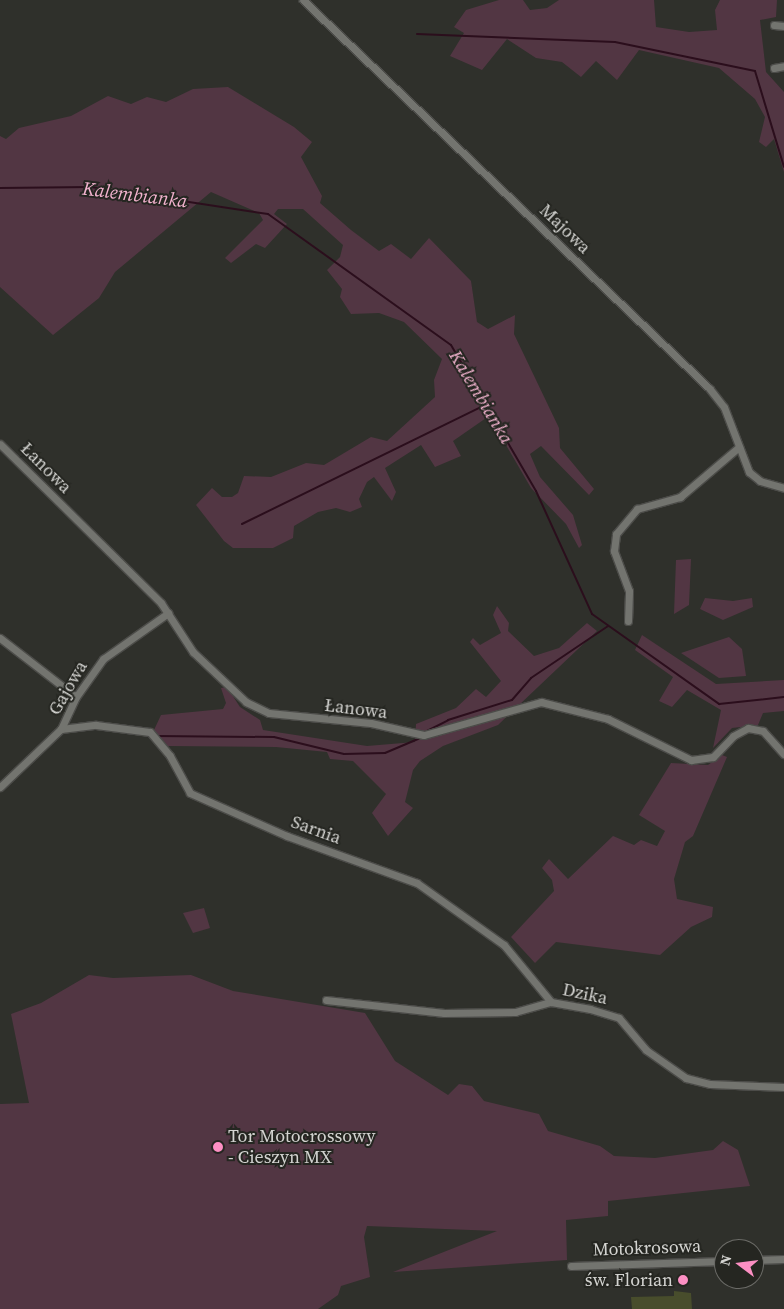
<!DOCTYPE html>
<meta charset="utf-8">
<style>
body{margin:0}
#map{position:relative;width:784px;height:1309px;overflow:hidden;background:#2f302b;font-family:"Source Serif 4",serif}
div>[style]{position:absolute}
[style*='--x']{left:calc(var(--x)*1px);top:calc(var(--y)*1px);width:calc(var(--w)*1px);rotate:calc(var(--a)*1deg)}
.green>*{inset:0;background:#523643}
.stream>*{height:2px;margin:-1px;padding:0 1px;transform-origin:1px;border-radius:1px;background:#2b0e1c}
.building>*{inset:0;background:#484d2c}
.roads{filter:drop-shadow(1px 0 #4c4c49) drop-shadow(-1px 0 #4c4c49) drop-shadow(0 1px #4c4c49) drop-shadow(0 -1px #4c4c49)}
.minor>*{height:7px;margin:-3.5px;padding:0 3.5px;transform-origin:3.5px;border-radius:3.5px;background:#73746f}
.dots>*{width:14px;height:14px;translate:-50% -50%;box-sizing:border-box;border:2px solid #252621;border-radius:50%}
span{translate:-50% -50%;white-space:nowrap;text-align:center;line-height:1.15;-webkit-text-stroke:4px #252621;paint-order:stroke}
.street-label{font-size:18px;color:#d3d3d0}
.poi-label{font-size:18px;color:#d3d3d0}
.left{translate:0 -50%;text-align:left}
.right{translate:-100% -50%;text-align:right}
.water-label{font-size:19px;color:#f3b3cf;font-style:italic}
.north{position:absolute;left:714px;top:1239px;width:50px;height:50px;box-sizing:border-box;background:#252621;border:1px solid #6b6b67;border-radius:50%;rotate:285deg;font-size:14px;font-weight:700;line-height:20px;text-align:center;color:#d3d3d0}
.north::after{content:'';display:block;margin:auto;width:18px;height:22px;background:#fc8fc3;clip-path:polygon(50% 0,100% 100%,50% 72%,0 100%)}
</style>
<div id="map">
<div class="green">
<i style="clip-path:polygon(499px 0,523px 0,530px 10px,547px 8px,559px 0,654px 0,656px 27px,689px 32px,717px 30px,715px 10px,720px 0,777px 0,776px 17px,760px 20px,766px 72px,784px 92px,784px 172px,774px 139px,766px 147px,759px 142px,765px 117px,755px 99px,719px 68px,639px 50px,617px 80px,596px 61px,581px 77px,562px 62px,536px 58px,507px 39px,482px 70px,450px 56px,464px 33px,454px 27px,466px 10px)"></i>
<i style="clip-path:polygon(228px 87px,294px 127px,312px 142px,301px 157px,322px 196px,320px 203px,351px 230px,379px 251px,391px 244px,411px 259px,429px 238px,471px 281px,477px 322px,488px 329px,515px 315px,514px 334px,559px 428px,560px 448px,594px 489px,589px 495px,541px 446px,530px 454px,540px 477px,573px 515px,582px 545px,579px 548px,566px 524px,531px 488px,489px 416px,453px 441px,461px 456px,435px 467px,421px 445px,385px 468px,396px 492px,392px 501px,374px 477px,367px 482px,359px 499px,362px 507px,350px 512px,336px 508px,318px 512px,294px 526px,293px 538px,273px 548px,233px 548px,224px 541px,196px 505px,212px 488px,222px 497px,232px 497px,238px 493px,244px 476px,271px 477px,306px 463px,324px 465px,371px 437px,387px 441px,435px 397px,434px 380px,442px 359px,404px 322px,379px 313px,351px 314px,340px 297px,342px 289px,327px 270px,340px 257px,343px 245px,303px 209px,278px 209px,274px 214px,287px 224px,265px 248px,256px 244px,231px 263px,225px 258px,263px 220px,259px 213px,211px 192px,115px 272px,99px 298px,53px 335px,0 287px,0 136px,6px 139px,19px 128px,71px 116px,108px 96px,131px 104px,147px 97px,166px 102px,193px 89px)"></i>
<i style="clip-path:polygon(691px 559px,689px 605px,674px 614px,676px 560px)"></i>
<i style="clip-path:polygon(705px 598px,733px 601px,752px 598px,753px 607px,723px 620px,700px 609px)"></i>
<i style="clip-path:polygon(497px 606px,509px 623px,508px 631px,534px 656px,559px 648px,587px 623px,597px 631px,498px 725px,443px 746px,420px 761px,413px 770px,405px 802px,413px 808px,388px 836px,372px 813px,386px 794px,353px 761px,330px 759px,327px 752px,276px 747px,168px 746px,154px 730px,161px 715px,223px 709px,226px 703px,221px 688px,227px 687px,240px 707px,260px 720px,263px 730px,367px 746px,415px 742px,416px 724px,456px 708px,476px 689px,486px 697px,501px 681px,470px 642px,473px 638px,480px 645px,501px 633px,493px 615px)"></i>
<i style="clip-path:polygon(642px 635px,716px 684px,784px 680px,784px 711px,763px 713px,758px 725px,732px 728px,713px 748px,721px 710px,687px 690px,672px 707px,659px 701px,673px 677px,635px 650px)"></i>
<i style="clip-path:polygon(729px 637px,742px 649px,746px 676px,719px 678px,681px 653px)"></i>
<i style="clip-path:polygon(722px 755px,727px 757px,693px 836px,685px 842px,674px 879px,677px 899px,713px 907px,712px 917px,691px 927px,660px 955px,556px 942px,535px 963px,511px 937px,554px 891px,552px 880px,542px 868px,549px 859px,568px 879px,613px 836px,634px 845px,641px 840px,657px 846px,665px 831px,639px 815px,671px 763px,708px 765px)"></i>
<i style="clip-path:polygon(204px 908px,210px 928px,193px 933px,183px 913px)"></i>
<i style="clip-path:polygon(89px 975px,113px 978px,191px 975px,233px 991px,365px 1013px,395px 1061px,448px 1095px,459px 1084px,472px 1086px,484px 1101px,539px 1114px,548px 1131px,600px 1146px,614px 1156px,655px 1158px,713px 1150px,723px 1141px,738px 1150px,750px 1186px,608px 1201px,608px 1216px,566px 1220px,567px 1260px,393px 1272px,497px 1231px,367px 1226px,364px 1237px,370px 1277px,341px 1286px,338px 1295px,318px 1309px,0 1309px,0 1104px,29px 1103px,11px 1014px,41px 1003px)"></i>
</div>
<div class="stream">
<i style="--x:417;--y:34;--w:198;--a:2.3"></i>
<i style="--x:615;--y:42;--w:143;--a:11.7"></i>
<i style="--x:755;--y:71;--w:100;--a:73.2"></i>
<i style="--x:0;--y:188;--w:91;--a:-0.6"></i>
<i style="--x:91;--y:187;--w:179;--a:8.7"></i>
<i style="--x:268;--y:214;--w:225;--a:35.6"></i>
<i style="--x:451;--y:345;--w:169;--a:59.8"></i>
<i style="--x:536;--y:491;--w:135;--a:65.5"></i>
<i style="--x:592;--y:614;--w:156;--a:35.3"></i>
<i style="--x:719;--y:704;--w:65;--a:-6.1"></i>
<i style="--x:242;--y:524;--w:271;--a:-26.1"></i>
<i style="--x:423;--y:733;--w:28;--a:-27"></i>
<i style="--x:448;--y:720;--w:67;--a:-17.4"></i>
<i style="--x:512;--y:700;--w:29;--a:-49"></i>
<i style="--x:531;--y:678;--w:93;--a:-34"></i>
<i style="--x:155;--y:736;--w:119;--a:0.5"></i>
<i style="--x:274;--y:737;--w:72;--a:13.7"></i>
<i style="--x:344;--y:754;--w:41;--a:-1.4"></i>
<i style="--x:385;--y:753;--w:39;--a:-23"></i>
</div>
<div class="building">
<i style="clip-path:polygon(674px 1291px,691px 1293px,692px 1309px,632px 1309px,631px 1297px,674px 1296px)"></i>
</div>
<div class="roads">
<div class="minor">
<i style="--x:303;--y:0;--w:562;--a:43.7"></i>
<i style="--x:709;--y:388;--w:24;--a:52"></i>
<i style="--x:724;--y:407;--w:70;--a:69"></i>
<i style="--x:749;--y:472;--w:14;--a:39"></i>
<i style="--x:760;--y:481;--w:25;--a:16"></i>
<i style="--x:774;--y:25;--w:10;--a:6"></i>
<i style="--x:774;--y:68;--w:10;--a:-11"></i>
<i style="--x:0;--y:444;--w:226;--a:44.6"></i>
<i style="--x:161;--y:603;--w:59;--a:56.9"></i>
<i style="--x:193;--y:652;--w:73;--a:43.3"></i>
<i style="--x:246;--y:702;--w:25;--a:26"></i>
<i style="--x:269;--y:713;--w:102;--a:5.6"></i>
<i style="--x:371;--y:723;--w:54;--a:12.8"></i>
<i style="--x:424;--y:735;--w:122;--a:-15.8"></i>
<i style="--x:541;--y:702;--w:69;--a:14.2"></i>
<i style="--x:608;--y:719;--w:93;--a:26.3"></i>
<i style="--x:691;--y:760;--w:22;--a:-8"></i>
<i style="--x:713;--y:757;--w:29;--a:-46"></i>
<i style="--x:733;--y:736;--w:17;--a:-28"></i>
<i style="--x:748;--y:728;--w:15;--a:11"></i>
<i style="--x:763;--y:731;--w:31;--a:48"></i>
<i style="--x:628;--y:621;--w:30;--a:-88"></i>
<i style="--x:629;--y:591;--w:43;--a:-110.6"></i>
<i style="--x:614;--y:551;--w:17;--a:-83"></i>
<i style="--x:616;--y:534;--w:33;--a:-50"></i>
<i style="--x:637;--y:509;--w:45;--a:-15.6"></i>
<i style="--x:680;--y:497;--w:77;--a:-40.3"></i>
<i style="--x:0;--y:638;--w:96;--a:37.8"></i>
<i style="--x:61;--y:729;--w:35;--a:-7"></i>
<i style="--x:96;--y:725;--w:54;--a:7.4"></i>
<i style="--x:150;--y:732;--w:31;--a:50"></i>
<i style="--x:170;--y:756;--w:42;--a:61.6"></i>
<i style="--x:190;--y:793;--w:106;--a:23.9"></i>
<i style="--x:287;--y:836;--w:138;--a:19.9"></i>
<i style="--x:417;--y:883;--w:107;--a:35.5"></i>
<i style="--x:504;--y:945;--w:74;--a:50.5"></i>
<i style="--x:0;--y:787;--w:84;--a:-43.6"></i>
<i style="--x:61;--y:729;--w:35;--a:-65"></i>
<i style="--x:76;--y:697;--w:47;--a:-54.6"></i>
<i style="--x:103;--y:659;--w:80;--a:-35.3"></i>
<i style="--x:326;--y:1000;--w:119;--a:6.3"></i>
<i style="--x:444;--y:1013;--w:71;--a:-0.8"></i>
<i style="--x:515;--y:1012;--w:37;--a:-16"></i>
<i style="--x:551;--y:1002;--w:40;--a:10"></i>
<i style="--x:590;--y:1009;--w:30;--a:17"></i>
<i style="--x:619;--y:1018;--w:42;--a:49.8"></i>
<i style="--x:646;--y:1050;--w:49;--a:35"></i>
<i style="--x:686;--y:1078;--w:25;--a:14"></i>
<i style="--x:710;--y:1084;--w:74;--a:2.3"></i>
<i style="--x:754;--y:1260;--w:30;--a:-2"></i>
<i style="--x:571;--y:1266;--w:153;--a:-1.9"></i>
</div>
</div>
<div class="dots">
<i style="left:218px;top:1147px;background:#fc8fc3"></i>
<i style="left:683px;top:1280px;background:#fc8fc3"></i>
</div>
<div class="street-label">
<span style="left:565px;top:229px;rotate:44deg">Majowa</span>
<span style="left:46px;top:468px;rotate:45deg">Łanowa</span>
<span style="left:68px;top:688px;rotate:-60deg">Gajowa</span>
<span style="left:356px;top:709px;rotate:7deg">Łanowa</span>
<span style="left:316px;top:830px;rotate:20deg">Sarnia</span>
<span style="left:585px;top:994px;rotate:12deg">Dzika</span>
<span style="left:647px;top:1248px;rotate:-2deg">Motokrosowa</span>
</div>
<div class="poi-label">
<span class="left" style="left:228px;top:1147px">Tor Motocrossowy<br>- Cieszyn MX</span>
<span class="right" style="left:673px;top:1280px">św. Florian</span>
</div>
<div class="water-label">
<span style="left:135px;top:195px;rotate:7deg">Kalembianka</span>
<span style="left:481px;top:397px;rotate:59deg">Kalembianka</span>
</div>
<div class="north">N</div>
</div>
